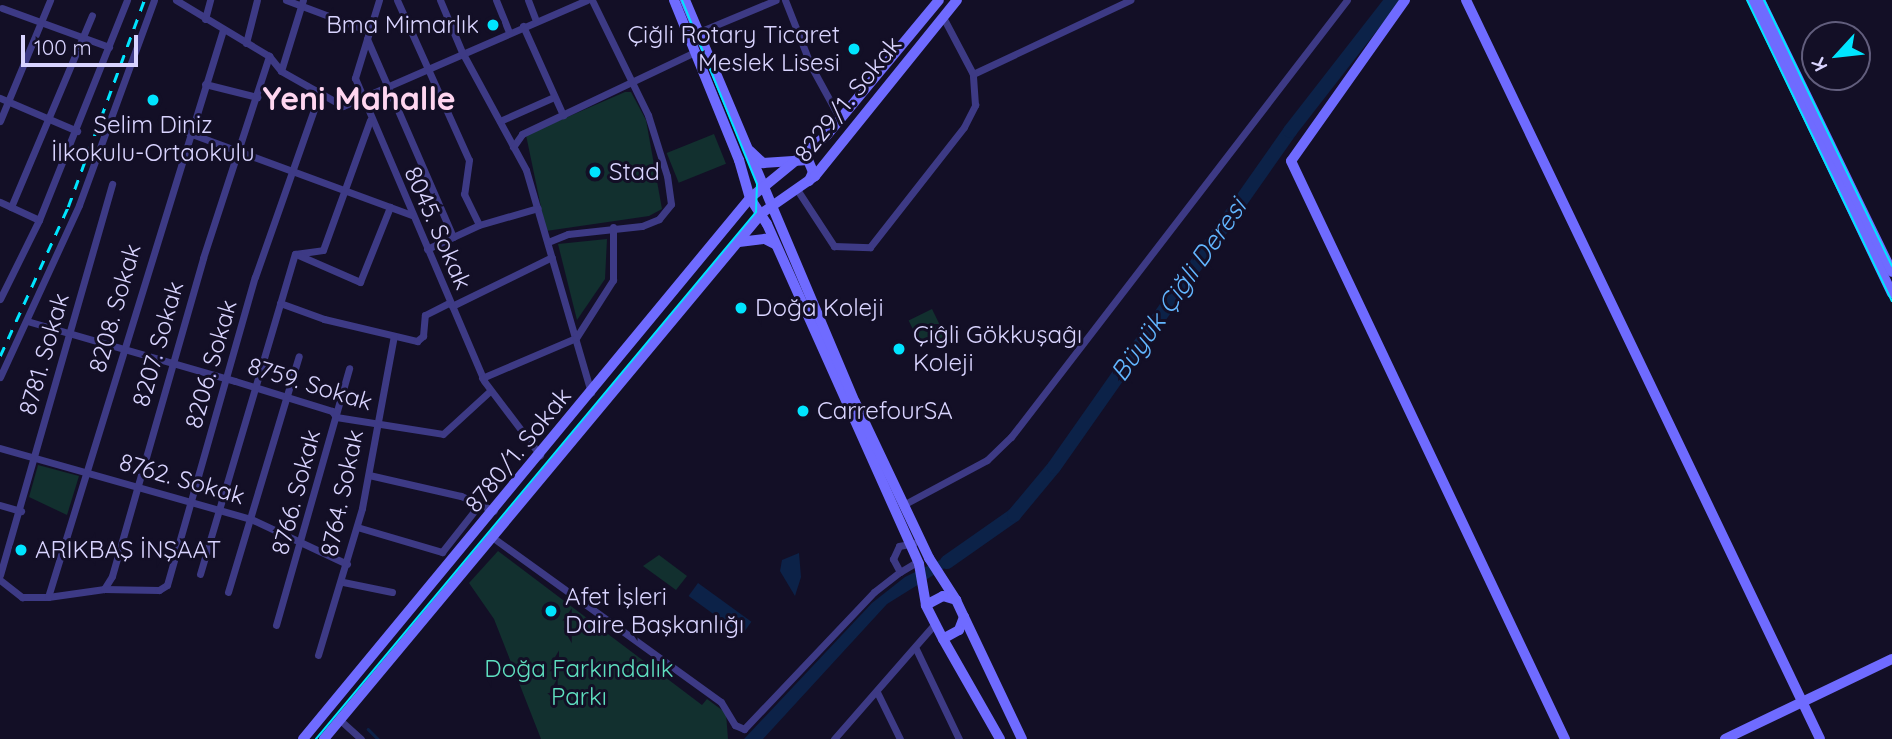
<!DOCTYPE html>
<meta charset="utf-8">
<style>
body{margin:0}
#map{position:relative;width:1892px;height:739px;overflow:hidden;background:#130f26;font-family:Quicksand,sans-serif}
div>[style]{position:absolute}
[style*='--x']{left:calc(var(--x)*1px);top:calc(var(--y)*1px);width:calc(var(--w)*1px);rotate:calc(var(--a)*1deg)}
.green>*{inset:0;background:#12302f;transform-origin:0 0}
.water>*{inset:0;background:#0c2248;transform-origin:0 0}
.stream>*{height:2.5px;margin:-1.25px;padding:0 1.25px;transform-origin:1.25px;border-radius:1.25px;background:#0c2248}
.river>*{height:14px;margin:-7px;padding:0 7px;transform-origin:7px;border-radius:7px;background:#0c2248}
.street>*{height:7px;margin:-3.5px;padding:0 3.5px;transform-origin:3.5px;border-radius:3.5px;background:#3d3a85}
.secondary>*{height:10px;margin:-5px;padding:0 5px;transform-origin:5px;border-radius:5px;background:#6f6bff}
.tram>*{height:2px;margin:-1px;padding:0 1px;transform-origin:1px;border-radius:1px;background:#00e5ff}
.rail>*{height:2.5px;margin-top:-1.25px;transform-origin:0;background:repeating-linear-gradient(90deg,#00e5ff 0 10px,transparent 0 19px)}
.dots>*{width:19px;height:19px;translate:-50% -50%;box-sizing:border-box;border:4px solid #130f26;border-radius:50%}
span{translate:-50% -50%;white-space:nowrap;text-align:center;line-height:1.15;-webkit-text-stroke:6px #130f26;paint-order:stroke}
.poi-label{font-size:24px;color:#d9d4ff}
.right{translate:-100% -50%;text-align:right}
.left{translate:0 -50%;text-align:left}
.street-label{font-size:24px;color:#d9d4ff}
.park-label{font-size:24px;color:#5fe0c0}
.water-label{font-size:26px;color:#62b6ff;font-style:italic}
.district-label{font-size:32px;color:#ffd6f0;font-weight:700}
.north{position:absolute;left:1801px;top:21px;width:70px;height:70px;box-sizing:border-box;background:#130f26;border:2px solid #625e7d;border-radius:50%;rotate:243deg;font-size:19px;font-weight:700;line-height:28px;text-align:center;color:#d9d4ff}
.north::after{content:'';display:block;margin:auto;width:24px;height:32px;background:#00e5ff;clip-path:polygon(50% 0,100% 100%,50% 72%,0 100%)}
.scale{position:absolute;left:21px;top:35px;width:117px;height:32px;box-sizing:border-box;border:4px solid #d9d4ff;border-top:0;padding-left:9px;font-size:21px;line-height:24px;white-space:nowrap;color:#d9d4ff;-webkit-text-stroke:5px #130f26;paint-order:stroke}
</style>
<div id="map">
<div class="green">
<i style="clip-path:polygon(625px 92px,631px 92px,646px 120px,662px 209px,649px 216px,546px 231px,526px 135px)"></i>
<i style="left:714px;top:134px;width:32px;height:51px;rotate:68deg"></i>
<i style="clip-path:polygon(607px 239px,605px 279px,577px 320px,558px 244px)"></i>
<i style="left:932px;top:309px;width:30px;height:26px;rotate:64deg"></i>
<i style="clip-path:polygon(38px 465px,79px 476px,67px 515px,29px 497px)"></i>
<i style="clip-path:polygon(498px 551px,702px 705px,707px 699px,726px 713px,728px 739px,541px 739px,494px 619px,469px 583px)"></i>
<i style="clip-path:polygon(659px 555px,687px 576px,676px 590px,643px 566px)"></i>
</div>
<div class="water">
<i style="clip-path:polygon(799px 553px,801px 577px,795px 596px,780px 571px,782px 560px)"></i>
<i style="clip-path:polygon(944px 558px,948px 566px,887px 604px,763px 739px,744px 739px,872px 603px,905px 577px)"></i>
<i style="left:698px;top:583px;width:66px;height:16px;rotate:36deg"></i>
</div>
<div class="stream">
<i style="--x:368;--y:729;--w:14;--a:45"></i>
</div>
<div class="river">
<i style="--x:947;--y:562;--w:82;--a:-35"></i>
<i style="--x:1014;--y:515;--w:62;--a:-50.2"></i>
<i style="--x:1054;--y:467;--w:411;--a:-54.9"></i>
<i style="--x:1290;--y:131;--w:166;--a:-52.1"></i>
</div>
<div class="street">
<i style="--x:176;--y:0;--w:109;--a:31.1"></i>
<i style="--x:269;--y:56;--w:19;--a:51"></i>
<i style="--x:281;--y:71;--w:71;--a:29.4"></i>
<i style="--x:343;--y:106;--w:266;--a:-23.5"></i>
<i style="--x:286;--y:0;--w:89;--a:20.5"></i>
<i style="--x:379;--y:0;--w:82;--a:107.1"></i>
<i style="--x:355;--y:78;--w:329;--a:66.9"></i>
<i style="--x:484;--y:381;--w:93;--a:52.9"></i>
<i style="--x:397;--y:0;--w:175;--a:65.8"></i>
<i style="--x:469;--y:160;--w:34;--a:98"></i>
<i style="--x:464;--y:194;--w:34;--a:64"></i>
<i style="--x:440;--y:0;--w:56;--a:67.1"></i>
<i style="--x:462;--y:52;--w:134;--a:61.5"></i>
<i style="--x:526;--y:170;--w:232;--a:73.7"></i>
<i style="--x:496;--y:0;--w:35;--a:68"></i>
<i style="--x:528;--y:0;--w:22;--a:69"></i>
<i style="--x:785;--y:0;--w:71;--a:68.5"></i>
<i style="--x:811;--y:66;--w:60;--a:61.3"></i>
<i style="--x:2;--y:8;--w:114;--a:20"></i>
<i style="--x:205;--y:19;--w:20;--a:-75"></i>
<i style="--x:523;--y:26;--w:98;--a:65.8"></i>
<i style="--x:699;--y:32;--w:83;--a:-22.6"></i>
<i style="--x:367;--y:39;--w:216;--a:66.5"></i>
<i style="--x:246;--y:43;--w:44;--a:-75.7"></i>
<i style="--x:281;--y:71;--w:74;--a:-72.8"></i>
<i style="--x:973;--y:74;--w:174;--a:-25.2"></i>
<i style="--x:205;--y:84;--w:54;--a:14"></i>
<i style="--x:0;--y:98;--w:84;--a:23.2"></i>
<i style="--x:0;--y:121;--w:131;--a:-67.5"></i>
<i style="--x:500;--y:121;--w:59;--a:-24"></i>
<i style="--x:189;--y:133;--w:238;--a:20.2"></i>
<i style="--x:513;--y:147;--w:16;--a:-55"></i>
<i style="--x:522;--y:134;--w:191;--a:-25.4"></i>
<i style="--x:798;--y:191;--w:66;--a:56.8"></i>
<i style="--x:834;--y:246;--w:36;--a:2"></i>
<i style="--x:870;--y:247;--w:152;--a:-51.9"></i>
<i style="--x:964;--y:127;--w:25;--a:-63"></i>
<i style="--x:975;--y:105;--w:31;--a:-94"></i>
<i style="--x:973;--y:74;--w:64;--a:-117.8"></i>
<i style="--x:0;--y:202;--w:43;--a:24.8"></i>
<i style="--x:11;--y:207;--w:208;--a:-67.1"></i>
<i style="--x:548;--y:242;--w:22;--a:-22"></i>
<i style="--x:568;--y:234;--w:74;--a:-6.2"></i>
<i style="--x:642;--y:226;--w:18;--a:-22"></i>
<i style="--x:659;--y:219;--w:19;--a:-51"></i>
<i style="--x:671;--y:204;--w:28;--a:-98"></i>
<i style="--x:667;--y:176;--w:64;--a:-107.3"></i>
<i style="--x:648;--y:115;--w:128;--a:-116"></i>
<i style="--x:427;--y:249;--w:57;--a:-24.8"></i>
<i style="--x:479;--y:225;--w:61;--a:-16.1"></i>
<i style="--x:295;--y:254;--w:28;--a:-8"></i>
<i style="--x:323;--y:250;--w:138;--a:-70.1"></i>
<i style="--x:296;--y:254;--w:70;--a:23.6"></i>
<i style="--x:360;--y:282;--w:81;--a:-68.2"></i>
<i style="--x:0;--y:299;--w:88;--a:-63.7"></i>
<i style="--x:39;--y:220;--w:237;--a:-68.2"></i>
<i style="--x:280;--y:303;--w:47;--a:20"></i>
<i style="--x:324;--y:319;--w:96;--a:13.3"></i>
<i style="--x:417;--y:341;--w:8;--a:-40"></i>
<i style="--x:423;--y:336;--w:21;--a:-85"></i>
<i style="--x:425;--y:315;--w:28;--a:-27"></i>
<i style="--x:452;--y:306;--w:111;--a:-26.1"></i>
<i style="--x:27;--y:321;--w:216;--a:16.1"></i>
<i style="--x:235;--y:381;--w:102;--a:17.2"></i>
<i style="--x:332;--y:411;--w:7;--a:56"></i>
<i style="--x:336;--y:417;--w:108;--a:9"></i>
<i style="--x:443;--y:434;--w:64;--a:-42.5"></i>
<i style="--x:0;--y:377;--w:189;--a:-65.3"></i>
<i style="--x:79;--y:205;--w:218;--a:-69.9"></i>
<i style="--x:482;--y:378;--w:102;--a:-23.1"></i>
<i style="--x:576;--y:338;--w:69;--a:-57.5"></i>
<i style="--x:613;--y:280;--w:53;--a:-90"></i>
<i style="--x:0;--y:448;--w:261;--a:15.8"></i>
<i style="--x:251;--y:519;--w:106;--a:25.1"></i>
<i style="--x:369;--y:475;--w:94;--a:12.9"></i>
<i style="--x:461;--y:496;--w:36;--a:24"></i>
<i style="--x:0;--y:505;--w:22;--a:16"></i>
<i style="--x:903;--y:505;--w:95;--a:-28.2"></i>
<i style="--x:987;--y:460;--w:33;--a:-44"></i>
<i style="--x:1011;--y:437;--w:551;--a:-52.44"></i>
<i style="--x:357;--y:527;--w:89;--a:16.4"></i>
<i style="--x:442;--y:552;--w:60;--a:-51.8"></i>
<i style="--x:492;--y:537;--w:282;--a:35.8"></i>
<i style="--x:721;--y:702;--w:27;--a:59"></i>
<i style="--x:735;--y:725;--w:10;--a:24"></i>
<i style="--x:744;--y:729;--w:189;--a:-46.5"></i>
<i style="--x:874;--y:592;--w:33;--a:-38"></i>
<i style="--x:900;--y:572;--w:15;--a:-118"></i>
<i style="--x:893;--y:559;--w:14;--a:-65"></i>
<i style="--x:899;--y:546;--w:15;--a:-11"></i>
<i style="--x:900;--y:572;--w:21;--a:-31"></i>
<i style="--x:200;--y:574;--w:334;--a:-73.5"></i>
<i style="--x:0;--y:575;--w:407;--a:-74"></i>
<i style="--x:0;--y:580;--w:28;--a:38"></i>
<i style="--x:22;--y:597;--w:26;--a:0"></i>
<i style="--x:48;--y:597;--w:57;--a:-8.1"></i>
<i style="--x:104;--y:589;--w:15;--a:-58"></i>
<i style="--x:112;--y:576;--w:331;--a:-74"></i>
<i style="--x:203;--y:258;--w:213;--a:-71.9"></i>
<i style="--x:343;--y:582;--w:50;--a:11.5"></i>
<i style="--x:104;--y:589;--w:55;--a:1"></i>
<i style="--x:159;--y:590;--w:9;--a:-32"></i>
<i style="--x:167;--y:585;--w:320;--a:-74.1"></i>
<i style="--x:255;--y:277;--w:193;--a:-70.6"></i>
<i style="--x:228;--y:592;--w:246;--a:-73.3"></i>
<i style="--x:48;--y:597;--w:593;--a:-72.85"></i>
<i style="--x:276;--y:625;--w:267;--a:-74.1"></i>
<i style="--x:916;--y:649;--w:100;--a:64.5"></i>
<i style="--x:318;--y:655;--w:153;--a:-73.3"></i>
<i style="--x:362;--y:508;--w:175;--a:-79.5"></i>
<i style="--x:877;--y:692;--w:52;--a:63.9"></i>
<i style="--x:340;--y:720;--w:28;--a:42"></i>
<i style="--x:834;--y:739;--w:150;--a:-48.8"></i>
</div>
<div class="secondary">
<i style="--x:674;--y:0;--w:173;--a:67.9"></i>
<i style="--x:739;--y:160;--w:40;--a:74"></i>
<i style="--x:750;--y:198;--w:31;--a:57"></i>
<i style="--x:767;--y:224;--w:372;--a:65.9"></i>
<i style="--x:919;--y:564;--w:42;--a:80.3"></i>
<i style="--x:685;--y:0;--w:436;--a:67.1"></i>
<i style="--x:855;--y:402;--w:173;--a:64.6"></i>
<i style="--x:929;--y:558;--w:50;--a:57.3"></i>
<i style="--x:1405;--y:0;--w:197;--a:125.3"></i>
<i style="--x:1291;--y:161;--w:640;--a:64.64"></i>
<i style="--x:1466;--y:0;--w:819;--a:64.4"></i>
<i style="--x:1752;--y:0;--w:325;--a:64.5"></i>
<i style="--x:1760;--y:0;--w:302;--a:64.1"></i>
<i style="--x:750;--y:151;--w:18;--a:43"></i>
<i style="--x:763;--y:163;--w:45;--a:-3.8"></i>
<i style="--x:808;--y:160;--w:13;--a:67"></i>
<i style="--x:813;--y:172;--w:10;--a:114"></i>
<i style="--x:739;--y:242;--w:26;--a:-7"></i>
<i style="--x:765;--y:239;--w:11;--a:27"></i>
<i style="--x:943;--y:596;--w:14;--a:17"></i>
<i style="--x:956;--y:600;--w:19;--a:65"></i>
<i style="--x:964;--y:617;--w:14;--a:111"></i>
<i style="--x:959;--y:630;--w:18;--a:151"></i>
<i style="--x:943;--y:639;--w:38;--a:-117"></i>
<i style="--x:926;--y:605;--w:19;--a:-28"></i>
<i style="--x:964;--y:617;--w:135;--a:64.6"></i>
<i style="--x:943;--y:639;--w:115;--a:60.3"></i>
<i style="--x:303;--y:739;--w:702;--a:-50.43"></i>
<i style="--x:750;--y:198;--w:99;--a:-39.3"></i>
<i style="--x:827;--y:135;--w:175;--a:-50.3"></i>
<i style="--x:324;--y:739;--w:684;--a:-50.22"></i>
<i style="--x:762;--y:213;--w:65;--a:-34.9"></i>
<i style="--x:815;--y:176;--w:226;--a:-51.1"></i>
<i style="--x:1725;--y:739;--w:185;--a:-25.6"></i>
</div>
<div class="tram">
<i style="--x:1747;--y:0;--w:334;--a:64.3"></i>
<i style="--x:1764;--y:0;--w:295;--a:64.3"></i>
<i style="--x:316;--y:739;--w:687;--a:-50.14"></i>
<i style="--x:756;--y:212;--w:28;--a:-88"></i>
<i style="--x:757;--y:184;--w:199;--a:-112.2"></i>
</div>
<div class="rail">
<i style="--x:0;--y:356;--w:164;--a:-65.5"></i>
<i style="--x:68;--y:207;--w:221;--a:-69.8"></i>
</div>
<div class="dots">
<i style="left:493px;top:25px;background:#00e5ff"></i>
<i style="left:854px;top:49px;background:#00e5ff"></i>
<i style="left:153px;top:100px;background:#00e5ff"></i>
<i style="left:595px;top:172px;background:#00e5ff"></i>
<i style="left:741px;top:308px;background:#00e5ff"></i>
<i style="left:899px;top:349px;background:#00e5ff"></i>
<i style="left:803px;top:411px;background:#00e5ff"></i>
<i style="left:21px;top:550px;background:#00e5ff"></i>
<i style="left:551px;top:611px;background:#00e5ff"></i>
</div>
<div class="poi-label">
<span class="right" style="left:479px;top:25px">Bma Mimarlık</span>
<span class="right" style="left:840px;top:49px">Çiğli Rotary Ticaret<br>Meslek Lisesi</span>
<span style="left:153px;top:139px">Selim Diniz<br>İlkokulu-Ortaokulu</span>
<span class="left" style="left:609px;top:172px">Stad</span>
<span class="left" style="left:755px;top:308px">Doğa Koleji</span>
<span class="left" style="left:913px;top:349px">Çiĝli Gökkuşaĝı<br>Koleji</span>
<span class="left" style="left:817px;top:411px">CarrefourSA</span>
<span class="left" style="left:35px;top:550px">ARIKBAŞ İNŞAAT</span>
<span class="left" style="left:565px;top:611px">Afet İşleri<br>Daire Başkanlığı</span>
</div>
<div class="street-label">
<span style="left:848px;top:99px;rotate:-51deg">8229/1. Sokak</span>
<span style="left:438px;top:228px;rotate:66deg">8045. Sokak</span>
<span style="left:115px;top:308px;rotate:-74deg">8208. Sokak</span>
<span style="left:158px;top:344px;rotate:-74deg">8207. Sokak</span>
<span style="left:44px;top:354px;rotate:-74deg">8781. Sokak</span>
<span style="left:211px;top:364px;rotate:-74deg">8206. Sokak</span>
<span style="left:310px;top:384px;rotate:17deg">8759. Sokak</span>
<span style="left:518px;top:450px;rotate:-51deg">8780/1. Sokak</span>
<span style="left:182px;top:479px;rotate:16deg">8762. Sokak</span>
<span style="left:296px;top:492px;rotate:-75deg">8766. Sokak</span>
<span style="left:342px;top:493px;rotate:-78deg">8764. Sokak</span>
</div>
<div class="park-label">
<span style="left:579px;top:683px">Doğa Farkındalık<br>Parkı</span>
</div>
<div class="water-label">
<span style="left:1178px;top:290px;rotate:-55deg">Büyük Çiğli Deresi</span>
</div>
<div class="district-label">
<span style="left:359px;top:98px">Yeni Mahalle</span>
</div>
<div class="north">K</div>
<div class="scale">100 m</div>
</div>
